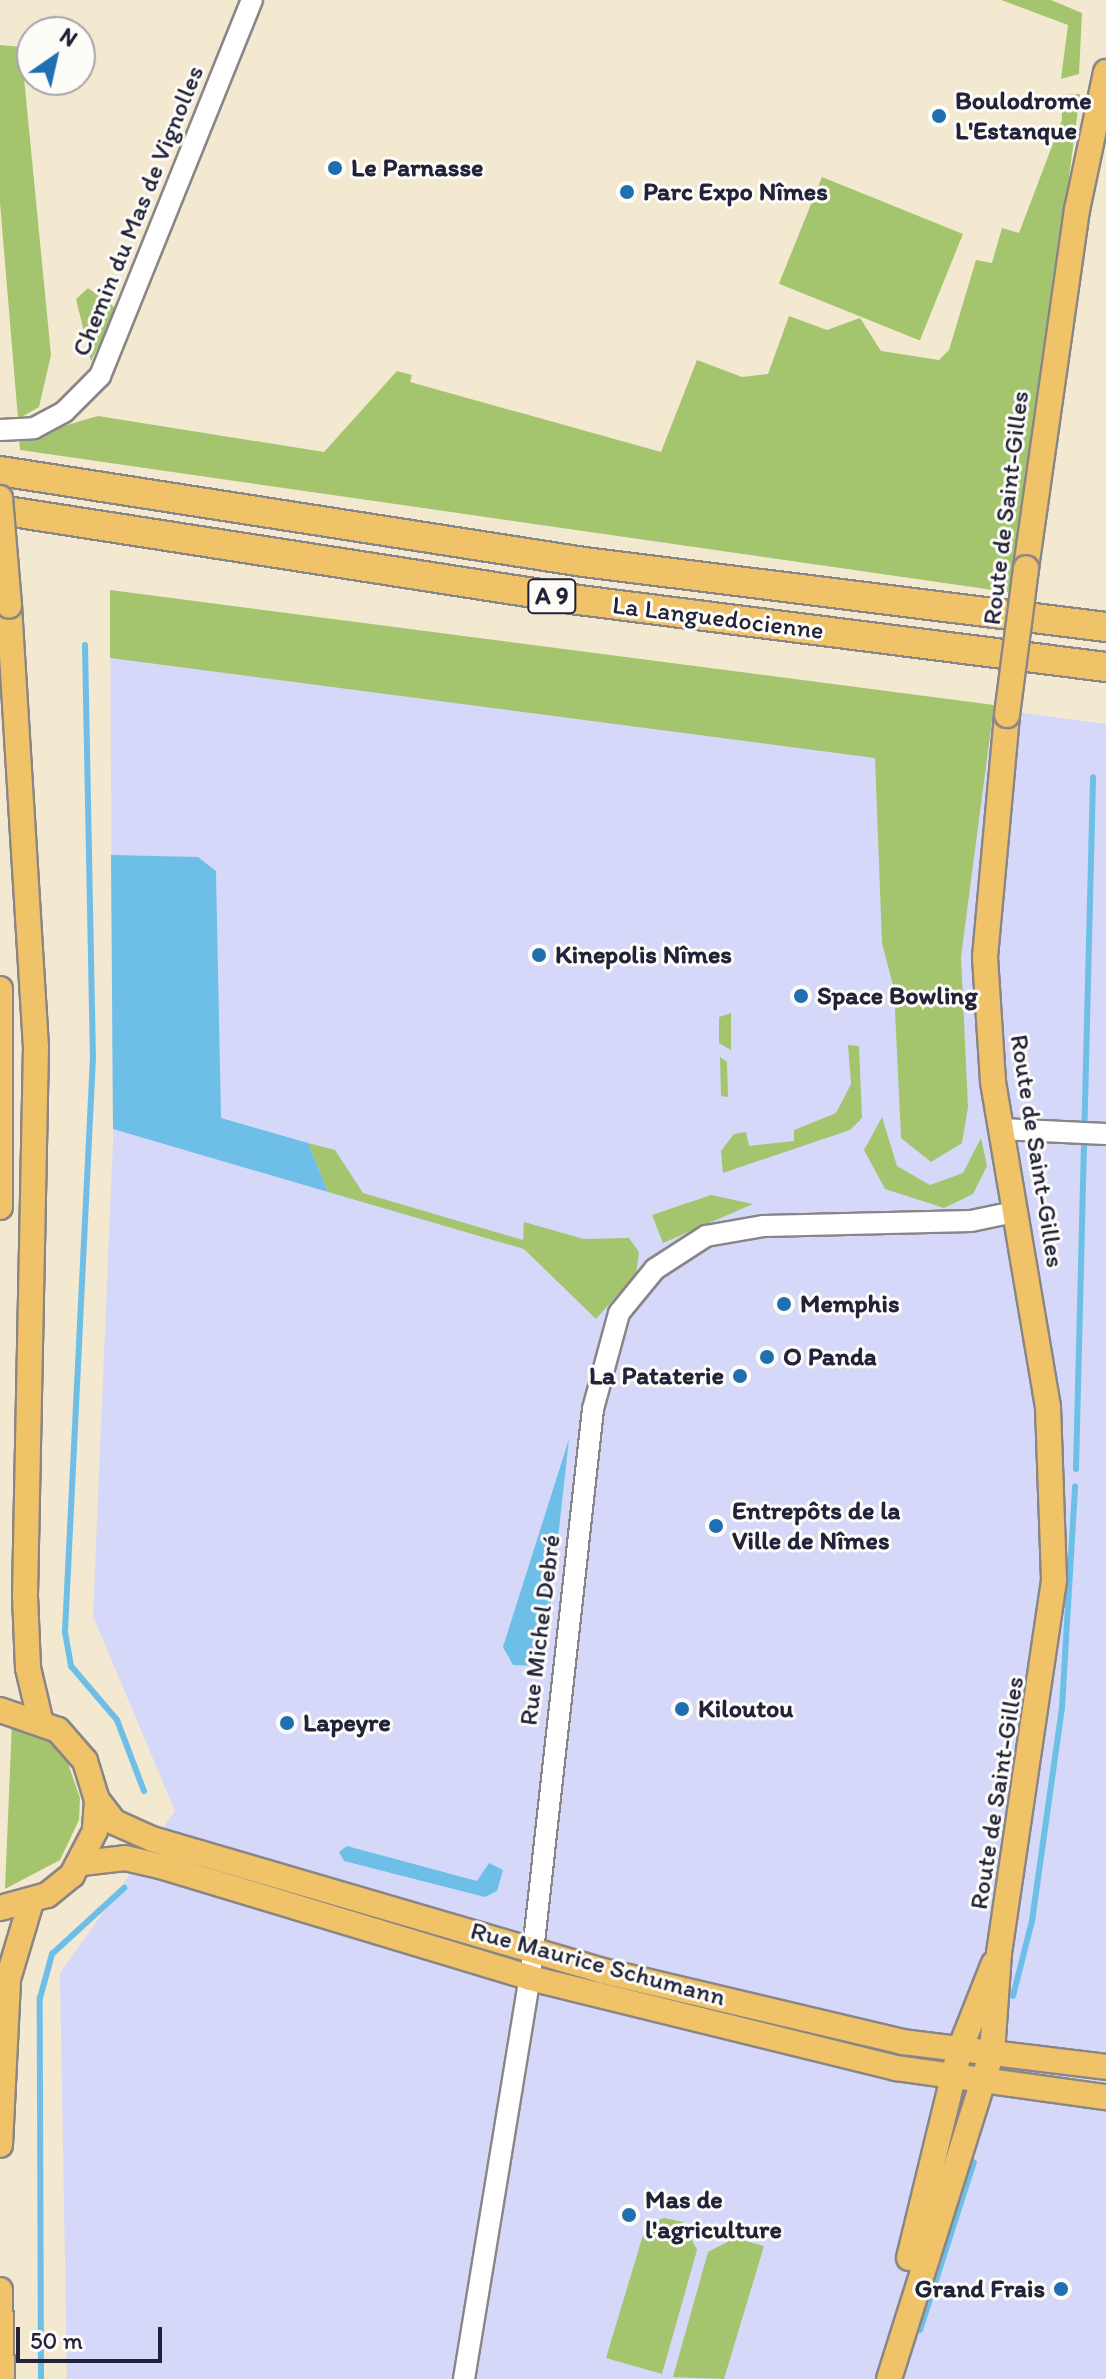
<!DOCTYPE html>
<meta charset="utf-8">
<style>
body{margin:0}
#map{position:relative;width:1106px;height:2379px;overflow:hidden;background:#f3e8d0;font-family:Itim,sans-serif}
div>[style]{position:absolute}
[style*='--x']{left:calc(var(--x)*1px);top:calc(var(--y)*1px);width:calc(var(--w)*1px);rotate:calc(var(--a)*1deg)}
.built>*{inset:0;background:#d5d8f9}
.green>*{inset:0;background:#a4c56e;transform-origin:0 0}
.water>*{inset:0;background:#6dbfe8}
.stream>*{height:6px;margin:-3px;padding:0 3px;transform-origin:3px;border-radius:3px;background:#6dbfe8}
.roads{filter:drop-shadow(2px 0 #8a8586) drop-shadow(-2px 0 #8a8586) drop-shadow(0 2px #8a8586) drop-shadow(0 -2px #8a8586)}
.minor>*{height:20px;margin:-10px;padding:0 10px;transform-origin:10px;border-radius:10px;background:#fff}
.major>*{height:24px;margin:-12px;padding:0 12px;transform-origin:12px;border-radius:12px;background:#f1c369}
.highway>*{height:28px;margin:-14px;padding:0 14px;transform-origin:14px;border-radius:14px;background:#f1c369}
.bridges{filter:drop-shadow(2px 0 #8a8586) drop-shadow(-2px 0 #8a8586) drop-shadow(0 2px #8a8586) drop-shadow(0 -2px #8a8586)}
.major-bridge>*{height:24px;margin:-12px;padding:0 12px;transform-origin:12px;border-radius:12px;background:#f1c369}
.dots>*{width:22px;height:22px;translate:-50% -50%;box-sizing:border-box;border:4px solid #fdfcf7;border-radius:50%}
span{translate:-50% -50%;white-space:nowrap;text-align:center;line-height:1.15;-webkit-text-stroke:6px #fdfcf7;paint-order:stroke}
.shield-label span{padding:2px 6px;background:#fdfcf7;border:2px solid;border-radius:6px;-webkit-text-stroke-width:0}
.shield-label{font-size:24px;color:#22223b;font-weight:700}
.poi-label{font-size:26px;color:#22223b;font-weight:700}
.left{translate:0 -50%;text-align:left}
.right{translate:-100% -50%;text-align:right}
.street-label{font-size:26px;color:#22223b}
.north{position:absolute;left:16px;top:16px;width:80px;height:80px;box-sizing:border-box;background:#fdfcf7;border:2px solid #a5a5ac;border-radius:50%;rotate:34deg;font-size:22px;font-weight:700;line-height:32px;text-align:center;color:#22223b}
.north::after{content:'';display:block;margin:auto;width:28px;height:36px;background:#1f6fb2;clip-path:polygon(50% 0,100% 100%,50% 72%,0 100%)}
.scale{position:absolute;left:16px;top:2327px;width:146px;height:36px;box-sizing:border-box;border:4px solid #22223b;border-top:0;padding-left:10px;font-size:24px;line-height:28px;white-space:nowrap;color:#22223b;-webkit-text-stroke:6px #fdfcf7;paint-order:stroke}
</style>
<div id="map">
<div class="built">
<i style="clip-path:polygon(110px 590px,1106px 724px,1106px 2379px,67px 2379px,60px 1973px,175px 1811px,93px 1616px,113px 1141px)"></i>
</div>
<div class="green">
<i style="clip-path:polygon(1001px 0,1051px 0,1082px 13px,1079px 74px,1061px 79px,1068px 25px)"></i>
<i style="clip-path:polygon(0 45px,21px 47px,51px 355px,39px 407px,18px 419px,0 203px)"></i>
<i style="clip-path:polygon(1080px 94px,1014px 593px,20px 450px,19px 439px,98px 416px,324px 452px,397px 371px,412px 375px,410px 382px,661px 452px,697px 360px,742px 377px,768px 374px,789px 316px,827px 330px,860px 318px,881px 351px,939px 360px,949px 350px,976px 260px,992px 263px,1002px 228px,1019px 233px,1062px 120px,1061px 95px)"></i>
<i style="left:822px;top:177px;width:152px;height:115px;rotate:22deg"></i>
<i style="clip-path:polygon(88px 288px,117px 309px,91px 361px,76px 299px)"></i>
<i style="clip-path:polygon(110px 590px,994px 705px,961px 957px,968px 1107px,962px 1143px,931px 1162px,901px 1138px,894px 989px,882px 943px,875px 758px,110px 658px)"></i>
<i style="clip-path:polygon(731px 1013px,731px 1050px,719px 1043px,719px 1017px)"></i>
<i style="clip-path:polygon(848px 1045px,859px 1046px,862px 1118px,850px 1130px,723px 1173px,721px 1151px,734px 1134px,746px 1132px,749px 1146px,794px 1141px,794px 1130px,836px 1113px,851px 1084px)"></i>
<i style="clip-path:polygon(720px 1057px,727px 1062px,728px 1097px,721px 1096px)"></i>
<i style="clip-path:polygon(882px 1117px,897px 1166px,930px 1185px,963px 1173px,981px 1138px,987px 1166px,973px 1194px,944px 1208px,885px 1189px,864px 1150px)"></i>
<i style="clip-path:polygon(308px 1143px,335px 1150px,363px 1193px,523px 1240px,524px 1222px,584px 1239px,629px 1238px,639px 1252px,636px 1274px,596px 1319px,524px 1249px,328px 1192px)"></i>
<i style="clip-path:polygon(711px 1195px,753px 1204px,663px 1243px,652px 1215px)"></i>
<i style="clip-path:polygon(12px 1722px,50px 1739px,65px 1755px,80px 1798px,79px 1820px,60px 1860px,5px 1889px)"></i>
<i style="clip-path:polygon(664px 2218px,683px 2222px,697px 2250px,662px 2374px,606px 2358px,646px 2225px)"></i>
<i style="clip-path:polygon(735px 2238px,764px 2246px,724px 2379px,673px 2377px,708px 2252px)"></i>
</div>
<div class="water">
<i style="clip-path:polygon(111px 855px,198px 857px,216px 871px,221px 1118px,308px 1143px,328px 1192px,113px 1129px)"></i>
<i style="clip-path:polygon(569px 1439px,546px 1646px,535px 1666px,513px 1665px,503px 1647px)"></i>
<i style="clip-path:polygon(347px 1846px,477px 1881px,489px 1863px,503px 1870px,497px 1891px,485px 1897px,344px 1861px,339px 1852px)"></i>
</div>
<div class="stream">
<i style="--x:85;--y:645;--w:412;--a:88.9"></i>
<i style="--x:93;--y:1057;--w:576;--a:92.79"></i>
<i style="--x:65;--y:1632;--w:35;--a:80"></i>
<i style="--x:71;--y:1666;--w:71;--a:49.6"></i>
<i style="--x:117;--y:1720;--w:76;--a:69.2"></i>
<i style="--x:1076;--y:1469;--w:692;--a:-88.59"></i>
<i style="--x:1013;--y:1996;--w:77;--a:-75.8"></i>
<i style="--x:1032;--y:1921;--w:216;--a:-82"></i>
<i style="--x:1062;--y:1707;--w:221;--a:-86.6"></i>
<i style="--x:920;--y:2330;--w:176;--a:-72.2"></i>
<i style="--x:41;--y:2379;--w:381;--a:-90.2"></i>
<i style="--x:40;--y:1998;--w:46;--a:-74.7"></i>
<i style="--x:52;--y:1954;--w:98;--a:-42.5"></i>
</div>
<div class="roads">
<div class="minor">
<i style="--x:0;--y:430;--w:34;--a:-3"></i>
<i style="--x:34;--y:428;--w:34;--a:-28"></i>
<i style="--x:64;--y:412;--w:51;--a:-45"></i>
<i style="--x:100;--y:376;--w:406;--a:-68"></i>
<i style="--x:1000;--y:1129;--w:106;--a:2.7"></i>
<i style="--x:464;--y:2379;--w:406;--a:-80.7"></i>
<i style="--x:530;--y:1978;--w:572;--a:-83.68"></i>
<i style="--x:593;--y:1409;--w:99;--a:-74.8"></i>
<i style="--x:619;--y:1313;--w:57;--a:-50.7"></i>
<i style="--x:655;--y:1269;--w:61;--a:-32.9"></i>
<i style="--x:706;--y:1236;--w:59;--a:-9.8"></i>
<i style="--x:764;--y:1226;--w:207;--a:-1.4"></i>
<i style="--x:971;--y:1221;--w:44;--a:-11.8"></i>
</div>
<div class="major">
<i style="--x:1026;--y:568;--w:362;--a:-81.9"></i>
<i style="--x:1077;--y:210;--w:141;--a:-78.1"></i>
<i style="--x:9;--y:606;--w:442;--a:86.5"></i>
<i style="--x:36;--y:1047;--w:549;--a:91.15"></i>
<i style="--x:25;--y:1596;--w:72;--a:87.6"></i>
<i style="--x:28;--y:1668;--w:52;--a:76.8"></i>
<i style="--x:0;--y:989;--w:218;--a:90"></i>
<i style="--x:0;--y:1710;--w:61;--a:19"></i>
<i style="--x:58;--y:1730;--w:41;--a:48.9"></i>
<i style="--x:85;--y:1761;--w:41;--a:72.9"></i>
<i style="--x:97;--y:1800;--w:31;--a:94"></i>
<i style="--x:95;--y:1831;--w:50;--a:117.6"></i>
<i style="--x:72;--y:1875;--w:32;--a:141"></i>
<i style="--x:47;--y:1895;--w:49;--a:164.5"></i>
<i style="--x:97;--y:1800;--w:28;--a:52"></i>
<i style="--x:114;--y:1822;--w:42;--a:24.1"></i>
<i style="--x:152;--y:1839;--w:470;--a:16.3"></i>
<i style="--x:603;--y:1971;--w:308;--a:13.3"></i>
<i style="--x:903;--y:2042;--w:205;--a:7"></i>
<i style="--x:82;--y:1863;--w:43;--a:-6.6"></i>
<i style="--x:125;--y:1858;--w:36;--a:13"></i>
<i style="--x:160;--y:1866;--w:387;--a:16.8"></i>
<i style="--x:530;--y:1978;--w:377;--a:13.8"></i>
<i style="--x:896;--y:2068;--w:212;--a:7.9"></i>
<i style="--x:0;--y:2145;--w:166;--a:-87.2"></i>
<i style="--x:8;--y:1979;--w:80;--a:-73.4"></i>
<i style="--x:909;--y:2258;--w:215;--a:-76.3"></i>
<i style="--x:960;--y:2049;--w:92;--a:-68.4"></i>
<i style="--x:0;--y:2290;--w:89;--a:88.7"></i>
<i style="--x:889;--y:2379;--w:342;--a:-72.5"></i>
<i style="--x:992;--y:2053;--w:100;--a:-86"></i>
<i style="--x:999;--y:1953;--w:378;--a:-81.6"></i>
<i style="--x:1054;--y:1579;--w:172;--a:-92"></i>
<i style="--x:1048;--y:1407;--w:331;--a:-99.6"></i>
<i style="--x:993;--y:1081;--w:124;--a:-93.7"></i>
<i style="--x:985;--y:957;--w:243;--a:-84.8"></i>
</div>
<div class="highway">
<i style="--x:0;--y:471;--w:591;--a:8.86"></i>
<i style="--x:584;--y:562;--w:526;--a:7.1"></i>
<i style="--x:0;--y:510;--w:586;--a:8.84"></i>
<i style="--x:579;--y:600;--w:531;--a:7.25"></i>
</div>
</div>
<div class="bridges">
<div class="major-bridge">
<i style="--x:0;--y:498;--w:108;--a:85.2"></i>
<i style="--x:1007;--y:715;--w:148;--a:-82.6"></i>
</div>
</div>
<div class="dots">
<i style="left:939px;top:116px;background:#1f6fb2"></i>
<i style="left:335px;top:168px;background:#1f6fb2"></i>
<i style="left:627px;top:192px;background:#1f6fb2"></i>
<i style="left:539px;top:955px;background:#1f6fb2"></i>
<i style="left:801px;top:996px;background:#1f6fb2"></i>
<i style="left:784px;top:1304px;background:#1f6fb2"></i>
<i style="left:767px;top:1357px;background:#1f6fb2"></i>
<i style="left:740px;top:1376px;background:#1f6fb2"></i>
<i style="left:716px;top:1526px;background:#1f6fb2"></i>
<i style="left:682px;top:1709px;background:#1f6fb2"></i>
<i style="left:287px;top:1723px;background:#1f6fb2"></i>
<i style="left:629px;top:2215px;background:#1f6fb2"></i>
<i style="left:1061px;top:2289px;background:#1f6fb2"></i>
</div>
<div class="shield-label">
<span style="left:552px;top:596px">A 9</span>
</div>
<div class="poi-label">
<span class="left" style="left:955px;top:116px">Boulodrome<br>L'Estanque</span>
<span class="left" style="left:351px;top:168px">Le Parnasse</span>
<span class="left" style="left:643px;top:192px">Parc Expo Nîmes</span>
<span class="left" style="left:555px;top:955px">Kinepolis Nîmes</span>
<span class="left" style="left:817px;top:996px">Space Bowling</span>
<span class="left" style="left:800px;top:1304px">Memphis</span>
<span class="left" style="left:783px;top:1357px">O Panda</span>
<span class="right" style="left:724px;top:1376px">La Pataterie</span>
<span class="left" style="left:732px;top:1526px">Entrepôts de la<br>Ville de Nîmes</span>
<span class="left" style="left:698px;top:1709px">Kiloutou</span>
<span class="left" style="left:303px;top:1723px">Lapeyre</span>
<span class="left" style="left:645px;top:2215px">Mas de<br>l'agriculture</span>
<span class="right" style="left:1045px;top:2289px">Grand Frais</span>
</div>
<div class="street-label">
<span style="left:138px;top:211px;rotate:-68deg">Chemin du Mas de Vignolles</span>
<span style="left:1006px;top:508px;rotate:-83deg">Route de Saint-Gilles</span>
<span style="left:718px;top:618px;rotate:7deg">La Languedocienne</span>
<span style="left:1037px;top:1151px;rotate:81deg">Route de Saint-Gilles</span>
<span style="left:540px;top:1630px;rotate:-83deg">Rue Michel Debré</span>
<span style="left:997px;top:1793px;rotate:-81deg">Route de Saint-Gilles</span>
<span style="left:598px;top:1964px;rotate:15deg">Rue Maurice Schumann</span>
</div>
<div class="north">N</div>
<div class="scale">50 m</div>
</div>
